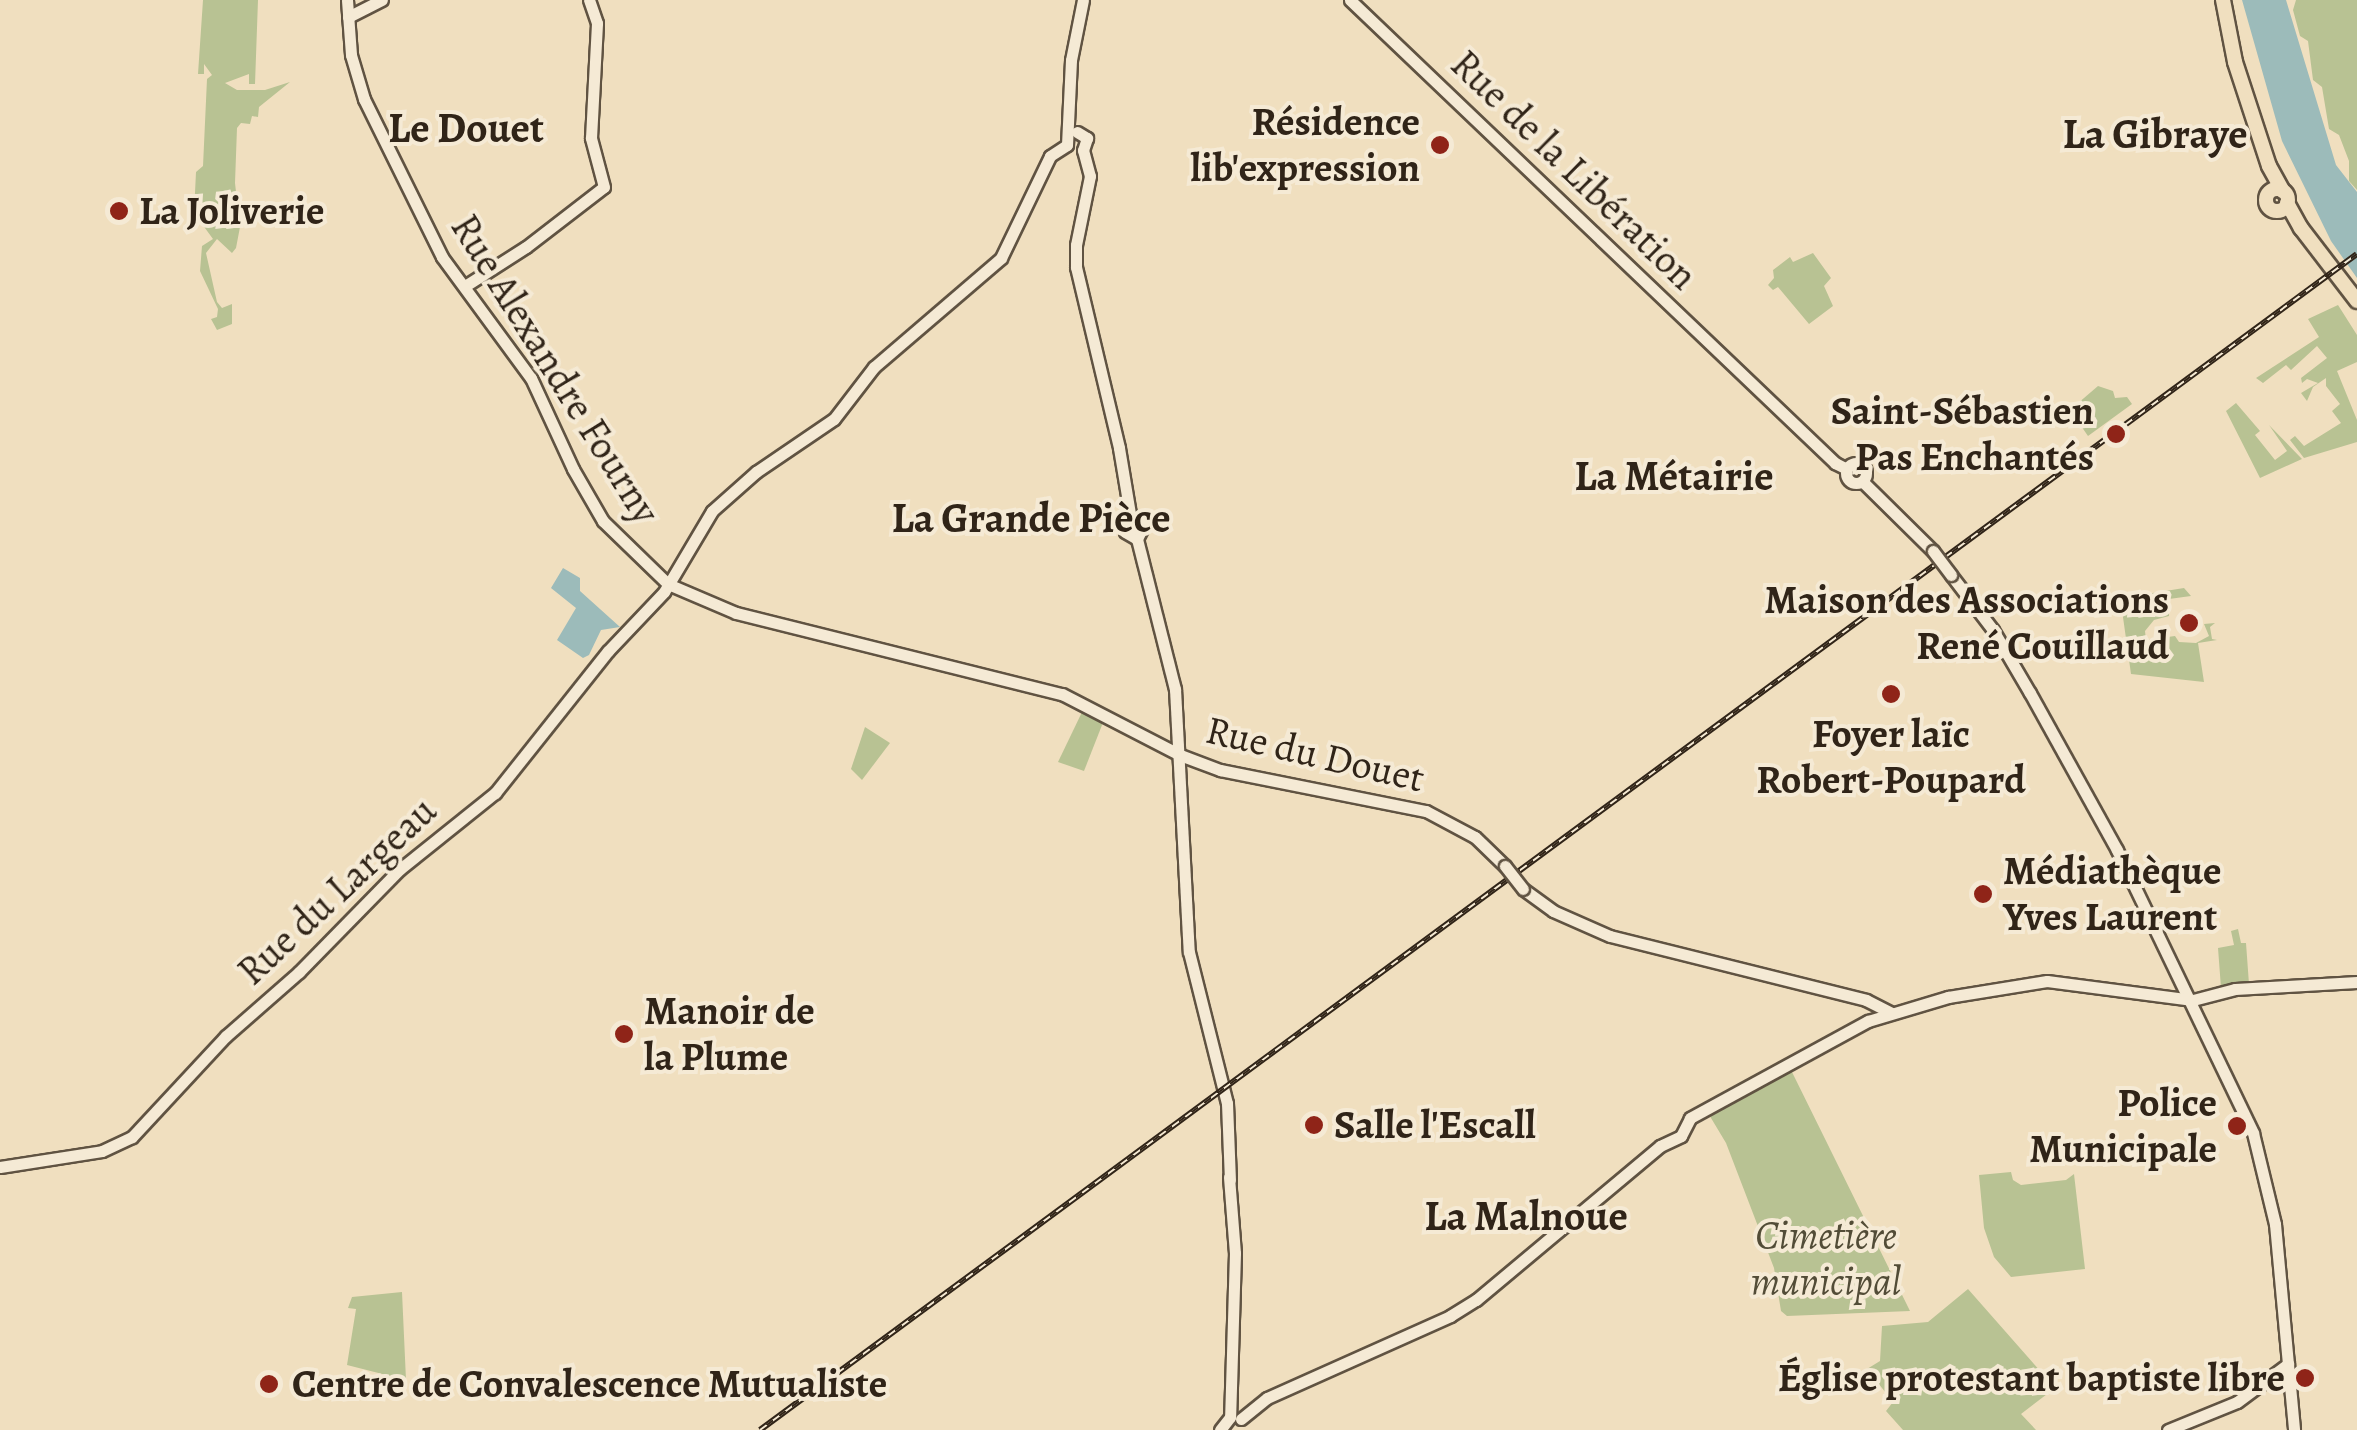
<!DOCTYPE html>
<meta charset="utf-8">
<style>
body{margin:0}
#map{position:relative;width:2357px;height:1430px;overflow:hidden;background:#f0dfbf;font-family:Alegreya,serif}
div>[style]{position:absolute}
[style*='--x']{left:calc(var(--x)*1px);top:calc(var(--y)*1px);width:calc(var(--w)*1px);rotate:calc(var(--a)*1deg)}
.green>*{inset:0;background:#b8c293}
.water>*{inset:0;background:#9cbbba}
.roads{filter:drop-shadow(2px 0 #605342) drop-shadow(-2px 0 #605342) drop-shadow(0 2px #605342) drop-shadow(0 -2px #605342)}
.minor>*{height:11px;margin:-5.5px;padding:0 5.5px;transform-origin:5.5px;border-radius:5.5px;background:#f5ead5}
.minor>.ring{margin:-5.5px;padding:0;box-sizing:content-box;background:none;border:11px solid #f5ead5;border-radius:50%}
.major>*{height:14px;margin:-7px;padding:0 7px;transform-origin:7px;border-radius:7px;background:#f0dfbf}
.major>.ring{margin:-7px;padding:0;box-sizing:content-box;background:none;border:14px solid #f0dfbf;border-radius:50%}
.rail>*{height:6px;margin-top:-3px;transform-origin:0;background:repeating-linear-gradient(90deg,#f5ead5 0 8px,#302418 0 16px);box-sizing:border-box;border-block:2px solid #302418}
.bridges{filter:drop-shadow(2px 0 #605342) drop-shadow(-2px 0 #605342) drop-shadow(0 2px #605342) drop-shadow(0 -2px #605342)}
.minor-bridge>*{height:11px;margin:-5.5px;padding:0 5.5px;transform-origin:5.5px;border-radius:5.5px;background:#f5ead5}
.dots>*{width:28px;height:28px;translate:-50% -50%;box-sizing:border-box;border:5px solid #f5ead5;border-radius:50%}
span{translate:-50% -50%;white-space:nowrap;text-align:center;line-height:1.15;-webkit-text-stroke:8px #f5ead5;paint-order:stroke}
.poi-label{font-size:40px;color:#302418;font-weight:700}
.right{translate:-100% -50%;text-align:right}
.left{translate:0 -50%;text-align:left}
.street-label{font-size:40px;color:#302418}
.park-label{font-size:40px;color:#524c37;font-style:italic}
.neighbourhood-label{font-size:42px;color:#302418;font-weight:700}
</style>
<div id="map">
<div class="green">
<i style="clip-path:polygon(203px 0,258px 0,255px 84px,249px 84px,249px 74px,225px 83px,237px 90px,265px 90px,290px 82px,259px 107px,258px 117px,252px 116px,250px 124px,241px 123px,237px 128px,235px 183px,240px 227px,236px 248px,232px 253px,217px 239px,206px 253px,217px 302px,222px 308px,232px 304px,232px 324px,217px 330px,211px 319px,217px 317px,218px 309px,200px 271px,202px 246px,213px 239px,194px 213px,196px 172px,203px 166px,207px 79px,212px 75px,204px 64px,204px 74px,198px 74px)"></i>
<i style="clip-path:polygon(2296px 0,2357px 0,2357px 190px,2349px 181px,2349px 161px,2339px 135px,2329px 129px,2322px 87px,2313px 80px,2308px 41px,2300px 36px,2293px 10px)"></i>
<i style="clip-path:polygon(1813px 253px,1831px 278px,1824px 286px,1833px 306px,1809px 324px,1778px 287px,1773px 290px,1768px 285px,1774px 278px,1773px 270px,1790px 257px,1793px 262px)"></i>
<i style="clip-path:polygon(2338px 305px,2357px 335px,2357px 362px,2337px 371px,2357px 420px,2357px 442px,2304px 458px,2290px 440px,2295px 436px,2304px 446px,2341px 423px,2332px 411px,2340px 404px,2326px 386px,2326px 378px,2313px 387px,2307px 401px,2301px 393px,2318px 383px,2307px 379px,2302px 383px,2301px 378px,2327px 358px,2317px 346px,2291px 370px,2286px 365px,2263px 383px,2256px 378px,2319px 337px,2308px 319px)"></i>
<i style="clip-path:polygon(2098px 386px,2113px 391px,2115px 398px,2127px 397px,2132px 404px,2088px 436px,2070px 410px)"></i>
<i style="clip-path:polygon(2236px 403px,2260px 431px,2255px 435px,2275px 460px,2287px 451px,2269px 425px,2302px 459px,2260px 478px,2226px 411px)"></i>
<i style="clip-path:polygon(2184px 588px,2191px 596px,2169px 599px,2169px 616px,2154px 620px,2145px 631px,2146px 640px,2175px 636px,2179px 642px,2196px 643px,2209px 636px,2204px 624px,2215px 623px,2210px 627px,2212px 639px,2217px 640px,2198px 643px,2204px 682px,2131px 674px,2121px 603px,2131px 602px,2134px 596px)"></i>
<i style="clip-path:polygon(1083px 710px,1104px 720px,1084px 771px,1058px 762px)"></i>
<i style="clip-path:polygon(865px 727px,890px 743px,862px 780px,851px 769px)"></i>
<i style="clip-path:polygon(2238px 929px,2241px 943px,2246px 943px,2249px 984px,2221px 988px,2218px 948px,2234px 945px,2231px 931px)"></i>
<i style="clip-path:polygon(1790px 1068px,1910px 1311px,1787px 1316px,1781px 1311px,1774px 1268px,1726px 1143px,1708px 1113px)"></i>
<i style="clip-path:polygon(2011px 1172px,2013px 1180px,2021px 1185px,2066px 1180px,2074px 1174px,2085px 1269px,2011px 1277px,1994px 1257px,1984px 1228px,1979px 1175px)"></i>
<i style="clip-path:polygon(1968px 1289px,2055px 1388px,2021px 1414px,2036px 1430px,1903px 1430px,1886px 1411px,1893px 1402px,1867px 1369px,1880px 1361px,1882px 1326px,1928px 1322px)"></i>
<i style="clip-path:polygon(402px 1292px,406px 1380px,347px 1365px,356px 1309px,348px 1308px,352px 1297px)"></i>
</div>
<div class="water">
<i style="clip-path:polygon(2242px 0,2286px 0,2336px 165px,2357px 192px,2357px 278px,2331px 241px,2282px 141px)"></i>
<i style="clip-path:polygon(563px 568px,580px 578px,580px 591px,620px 627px,601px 630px,589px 655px,583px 658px,557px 640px,576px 608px,551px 588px)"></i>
</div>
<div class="roads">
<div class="minor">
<i style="--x:347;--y:0;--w:55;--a:85.8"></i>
<i style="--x:351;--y:55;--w:46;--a:73.5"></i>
<i style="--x:364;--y:99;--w:176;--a:63.7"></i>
<i style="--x:442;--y:257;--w:150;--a:53.7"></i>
<i style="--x:531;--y:378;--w:100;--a:65.2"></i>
<i style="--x:573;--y:469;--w:60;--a:60"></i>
<i style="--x:603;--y:521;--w:91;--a:44.1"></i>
<i style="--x:668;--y:584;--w:74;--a:23.1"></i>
<i style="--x:736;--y:613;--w:336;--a:14"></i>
<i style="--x:1062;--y:694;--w:133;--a:27.3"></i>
<i style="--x:1180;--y:755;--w:43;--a:20.6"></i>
<i style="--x:1220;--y:770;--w:210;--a:11.3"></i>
<i style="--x:1426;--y:811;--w:55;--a:28"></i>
<i style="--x:1475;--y:837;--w:42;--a:44"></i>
<i style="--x:1350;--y:0;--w:671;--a:43.67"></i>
<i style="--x:1835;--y:463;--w:13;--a:27"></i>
<i style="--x:348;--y:17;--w:38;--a:-27"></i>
<i style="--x:1077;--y:132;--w:12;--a:31"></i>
<i style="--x:1087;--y:138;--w:13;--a:108"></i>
<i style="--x:1067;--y:145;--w:85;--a:-87.3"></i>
<i style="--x:1071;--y:60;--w:61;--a:-78.7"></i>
<i style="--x:1083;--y:150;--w:27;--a:75"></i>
<i style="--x:1090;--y:176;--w:70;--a:101.5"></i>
<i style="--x:1076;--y:245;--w:22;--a:90"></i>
<i style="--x:1076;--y:267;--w:186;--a:76.6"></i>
<i style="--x:1119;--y:448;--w:73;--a:80.5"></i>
<i style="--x:465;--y:286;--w:72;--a:-32.6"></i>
<i style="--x:526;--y:247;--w:98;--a:-37.6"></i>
<i style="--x:604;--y:187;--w:51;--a:-104.9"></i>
<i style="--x:591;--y:138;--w:115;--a:-87"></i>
<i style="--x:597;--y:23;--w:24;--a:-109"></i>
<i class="ring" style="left:1846px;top:463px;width:9px;height:9px"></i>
<i style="--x:1862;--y:481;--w:100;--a:44.6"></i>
<i style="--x:1131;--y:520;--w:14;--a:30"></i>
<i style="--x:1143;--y:527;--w:13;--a:117"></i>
<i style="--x:1131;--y:520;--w:13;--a:117"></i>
<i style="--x:1125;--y:532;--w:14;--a:30"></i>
<i style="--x:1137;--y:539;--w:155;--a:75.8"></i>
<i style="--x:1175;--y:689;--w:263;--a:87"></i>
<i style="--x:1189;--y:952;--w:156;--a:75.9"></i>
<i style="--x:1227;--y:1103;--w:77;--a:87.8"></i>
<i style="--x:1951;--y:575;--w:69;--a:52.6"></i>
<i style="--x:1993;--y:630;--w:73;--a:59.6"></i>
<i style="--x:2030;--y:693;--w:179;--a:61"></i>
<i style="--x:2117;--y:850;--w:314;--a:64.3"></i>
<i style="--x:2253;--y:1133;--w:94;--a:76.4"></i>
<i style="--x:2275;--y:1224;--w:207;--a:84.7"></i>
<i style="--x:1523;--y:889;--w:37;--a:36"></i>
<i style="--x:1553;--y:911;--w:62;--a:23.7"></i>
<i style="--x:1610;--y:936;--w:264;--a:14"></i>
<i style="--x:1866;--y:1000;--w:28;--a:27"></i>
<i style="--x:0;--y:1167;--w:103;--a:-8.9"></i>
<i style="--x:102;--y:1151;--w:33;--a:-25"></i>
<i style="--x:132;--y:1137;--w:138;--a:-47.1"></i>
<i style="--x:226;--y:1036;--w:97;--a:-41.2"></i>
<i style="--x:299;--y:972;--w:144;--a:-45.6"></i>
<i style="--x:400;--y:869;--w:122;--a:-38.7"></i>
<i style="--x:495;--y:793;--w:181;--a:-51.5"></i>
<i style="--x:608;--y:651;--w:81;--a:-46.5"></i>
<i style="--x:664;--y:592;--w:94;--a:-59.3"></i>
<i style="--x:712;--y:511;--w:59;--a:-41.6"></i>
<i style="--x:756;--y:472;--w:94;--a:-34.2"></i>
<i style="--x:834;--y:419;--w:66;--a:-52.4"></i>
<i style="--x:874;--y:367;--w:167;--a:-40.6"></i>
<i style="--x:1001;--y:258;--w:113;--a:-64.3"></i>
<i style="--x:1050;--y:156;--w:20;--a:-33"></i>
<i style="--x:1229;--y:1177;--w:76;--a:85.5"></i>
<i style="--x:1235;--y:1253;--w:164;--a:91.7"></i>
<i style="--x:1241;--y:1419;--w:33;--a:-39"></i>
<i style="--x:1267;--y:1398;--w:201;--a:-24.1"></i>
<i style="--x:1450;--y:1316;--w:31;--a:-32"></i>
<i style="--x:1476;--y:1300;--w:240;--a:-39.9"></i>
<i style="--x:1660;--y:1146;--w:23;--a:-25"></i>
<i style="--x:1681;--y:1136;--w:20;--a:-63"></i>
<i style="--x:1690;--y:1118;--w:203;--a:-28.6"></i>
<i style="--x:1868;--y:1021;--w:84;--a:-16.7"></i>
<i style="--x:1948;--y:997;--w:100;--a:-9.2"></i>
<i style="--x:2047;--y:981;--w:147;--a:7.4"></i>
<i style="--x:2193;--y:1000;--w:43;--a:-14.7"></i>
<i style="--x:2235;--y:989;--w:122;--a:-3.3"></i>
<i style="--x:1220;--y:1430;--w:16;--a:-52"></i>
<i style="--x:2168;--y:1430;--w:74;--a:-22.1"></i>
<i style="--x:2237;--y:1402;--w:64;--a:-36.7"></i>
</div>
<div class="major">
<i style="--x:2223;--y:0;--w:63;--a:79"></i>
<i style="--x:2235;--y:62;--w:109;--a:71.9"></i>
<i style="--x:2269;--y:166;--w:29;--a:61"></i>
<i class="ring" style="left:2266px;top:189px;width:8px;height:8px"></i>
<i style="--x:2287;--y:203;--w:29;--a:61"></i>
<i style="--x:2301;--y:228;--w:92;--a:52.5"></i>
</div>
</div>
<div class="rail">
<i style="--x:760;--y:1430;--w:1983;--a:-36.37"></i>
</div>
<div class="bridges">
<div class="minor-bridge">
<i style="--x:1933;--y:551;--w:30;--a:53"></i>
<i style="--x:1505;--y:866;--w:29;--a:52"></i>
</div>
</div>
<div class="dots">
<i style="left:1440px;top:145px;background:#8f2418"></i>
<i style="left:119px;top:211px;background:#8f2418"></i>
<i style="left:2116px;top:434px;background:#8f2418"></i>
<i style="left:2189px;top:623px;background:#8f2418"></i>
<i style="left:1891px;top:694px;background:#8f2418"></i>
<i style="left:1983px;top:894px;background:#8f2418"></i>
<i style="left:624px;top:1034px;background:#8f2418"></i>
<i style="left:1314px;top:1125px;background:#8f2418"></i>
<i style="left:2237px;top:1126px;background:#8f2418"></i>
<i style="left:2305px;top:1378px;background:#8f2418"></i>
<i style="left:269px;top:1384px;background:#8f2418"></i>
</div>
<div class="poi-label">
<span class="right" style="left:1420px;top:145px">Résidence<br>lib'expression</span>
<span class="left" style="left:139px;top:211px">La Joliverie</span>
<span class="right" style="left:2094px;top:434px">Saint-Sébastien<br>Pas Enchantés</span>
<span class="right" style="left:2169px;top:623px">Maison des Associations<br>René Couillaud</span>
<span style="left:1891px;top:757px">Foyer laïc<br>Robert-Poupard</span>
<span class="left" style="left:2003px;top:894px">Médiathèque<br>Yves Laurent</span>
<span class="left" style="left:644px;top:1034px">Manoir de<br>la Plume</span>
<span class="right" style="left:2217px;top:1126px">Police<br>Municipale</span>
<span class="left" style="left:1334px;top:1125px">Salle l'Escall</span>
<span class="right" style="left:2285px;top:1378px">Église protestant baptiste libre</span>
<span class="left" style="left:292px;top:1384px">Centre de Convalescence Mutualiste</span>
</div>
<div class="street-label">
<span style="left:1574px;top:170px;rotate:44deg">Rue de la Libération</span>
<span style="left:555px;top:369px;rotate:58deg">Rue Alexandre Fourny</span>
<span style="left:1315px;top:754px;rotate:13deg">Rue du Douet</span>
<span style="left:337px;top:891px;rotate:-43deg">Rue du Largeau</span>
</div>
<div class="park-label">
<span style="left:1826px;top:1259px">Cimetière<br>municipal</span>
</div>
<div class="neighbourhood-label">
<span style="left:466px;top:128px">Le Douet</span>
<span style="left:2155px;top:134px">La Gibraye</span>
<span style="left:1674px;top:476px">La Métairie</span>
<span style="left:1031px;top:518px">La Grande Pièce</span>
<span style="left:1526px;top:1216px">La Malnoue</span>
</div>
</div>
